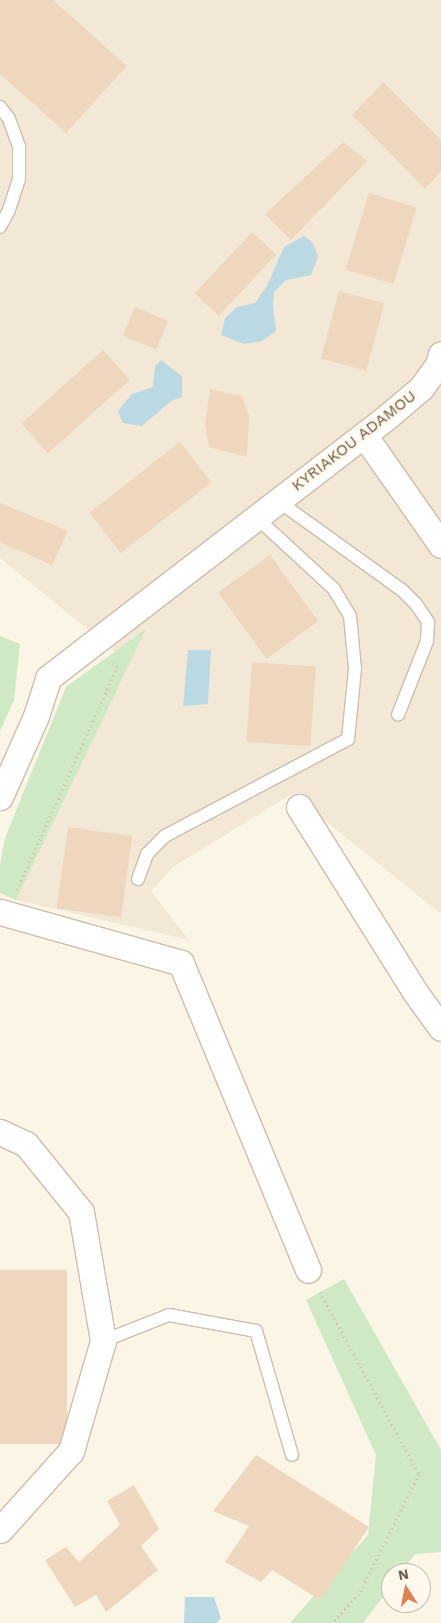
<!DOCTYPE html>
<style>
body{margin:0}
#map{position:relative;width:441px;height:1623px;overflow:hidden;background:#fbf5e6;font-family:"Work Sans",sans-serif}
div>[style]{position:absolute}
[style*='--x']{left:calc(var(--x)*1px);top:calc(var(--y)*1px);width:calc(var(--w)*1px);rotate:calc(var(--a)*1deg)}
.residential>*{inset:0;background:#f2e8d5}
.green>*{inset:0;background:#cfe8c5}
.water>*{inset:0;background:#bbd9e3}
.building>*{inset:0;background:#efd7bf;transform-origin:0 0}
.path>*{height:3px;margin-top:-1.5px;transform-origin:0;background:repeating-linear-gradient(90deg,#d3bba2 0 1px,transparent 0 5px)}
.roads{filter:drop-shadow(1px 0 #ccbead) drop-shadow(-1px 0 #ccbead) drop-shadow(0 1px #ccbead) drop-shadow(0 -1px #ccbead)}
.lane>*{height:12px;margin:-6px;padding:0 6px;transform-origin:6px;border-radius:6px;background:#fff}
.street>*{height:25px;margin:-12.5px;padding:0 12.5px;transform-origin:12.5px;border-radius:12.5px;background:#fff}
span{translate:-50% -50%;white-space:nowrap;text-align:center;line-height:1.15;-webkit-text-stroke:5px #fef9ec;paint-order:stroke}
.street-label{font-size:16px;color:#725e4c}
.north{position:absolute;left:381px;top:1563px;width:50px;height:50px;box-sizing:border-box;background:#fef9ec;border:1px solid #c6bbac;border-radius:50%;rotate:349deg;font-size:14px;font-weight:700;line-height:20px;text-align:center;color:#725e4c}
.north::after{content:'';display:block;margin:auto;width:18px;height:22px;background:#dd8152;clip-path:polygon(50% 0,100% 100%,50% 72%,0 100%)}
</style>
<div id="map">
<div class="residential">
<i style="clip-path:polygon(0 0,441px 0,441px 914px,292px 794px,173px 867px,151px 891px,189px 940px,16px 900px,129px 663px,0 558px)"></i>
</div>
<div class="green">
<i style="clip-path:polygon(146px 629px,16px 900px,0 893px,0 865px,5px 838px,66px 687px)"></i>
<i style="clip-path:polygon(0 636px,20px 644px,14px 700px,0 731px)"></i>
<i style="clip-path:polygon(344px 1279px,441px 1450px,441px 1552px,415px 1554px,401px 1573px,391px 1573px,391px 1586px,363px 1623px,290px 1623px,368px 1535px,376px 1455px,306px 1300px)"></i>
</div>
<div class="water">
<i style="clip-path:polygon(304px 236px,313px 243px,318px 257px,311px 275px,286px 280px,274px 292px,273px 307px,276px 331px,262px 341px,244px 344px,221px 335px,225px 318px,237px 307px,255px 303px,267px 286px,284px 247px)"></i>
<i style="clip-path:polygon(161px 360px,182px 376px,182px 397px,171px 401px,142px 426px,123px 423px,118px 411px,132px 394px,153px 387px,155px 366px)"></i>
<i style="clip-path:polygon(188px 650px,211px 650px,208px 704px,183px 706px)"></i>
<i style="clip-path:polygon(185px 1597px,214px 1597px,221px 1618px,217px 1623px,184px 1623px)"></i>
</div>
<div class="building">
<i style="clip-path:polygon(0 0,53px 0,127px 66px,66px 133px,0 74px)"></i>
<i style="clip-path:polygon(383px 82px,441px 140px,441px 171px,425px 189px,352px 115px)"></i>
<i style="clip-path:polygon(343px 142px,367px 161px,291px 240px,265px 214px)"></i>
<i style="left:369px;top:193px;width:50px;height:80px;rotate:17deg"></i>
<i style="left:252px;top:232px;width:33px;height:84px;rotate:43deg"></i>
<i style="left:339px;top:291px;width:47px;height:70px;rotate:15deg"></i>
<i style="left:135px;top:307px;width:36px;height:31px;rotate:23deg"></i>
<i style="left:103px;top:350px;width:40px;height:110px;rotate:48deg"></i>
<i style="clip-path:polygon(210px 389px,242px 396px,249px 416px,247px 457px,209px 447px,205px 425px)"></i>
<i style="left:180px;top:442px;width:51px;height:115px;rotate:52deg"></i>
<i style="clip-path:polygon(0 503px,68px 531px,52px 565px,0 542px)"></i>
<i style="left:270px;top:555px;width:82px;height:64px;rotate:54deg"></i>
<i style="left:252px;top:662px;width:64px;height:80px;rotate:4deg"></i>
<i style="left:68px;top:827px;width:65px;height:82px;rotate:8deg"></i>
<i style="left:0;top:1270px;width:67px;height:174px"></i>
<i style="clip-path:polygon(256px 1455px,369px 1527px,320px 1600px,272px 1570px,261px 1582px,225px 1562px,249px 1526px,213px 1511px)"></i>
<i style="clip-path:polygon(134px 1485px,159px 1529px,141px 1546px,158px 1570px,106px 1612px,96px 1595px,75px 1607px,45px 1560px,66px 1547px,79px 1562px,120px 1525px,107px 1501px)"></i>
</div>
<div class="path">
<i style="--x:17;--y:890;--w:244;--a:-65.8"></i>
<i style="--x:117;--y:667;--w:8;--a:-135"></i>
<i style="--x:320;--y:1292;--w:207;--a:61.5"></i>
<i style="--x:419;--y:1474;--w:134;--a:116.6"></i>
<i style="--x:359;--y:1594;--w:40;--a:133"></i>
</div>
<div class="roads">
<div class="lane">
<i style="--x:0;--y:107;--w:15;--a:53"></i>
<i style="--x:9;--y:119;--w:29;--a:70"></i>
<i style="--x:19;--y:146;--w:33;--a:90"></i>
<i style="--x:19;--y:179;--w:33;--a:108"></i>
<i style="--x:9;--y:210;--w:19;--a:118"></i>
<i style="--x:278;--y:501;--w:153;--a:35.7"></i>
<i style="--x:402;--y:590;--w:20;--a:45"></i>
<i style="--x:416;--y:604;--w:22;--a:56"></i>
<i style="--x:428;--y:622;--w:19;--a:93"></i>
<i style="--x:427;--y:641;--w:79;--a:111.4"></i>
<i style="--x:138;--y:879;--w:27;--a:-70"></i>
<i style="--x:147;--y:854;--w:25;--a:-45"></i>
<i style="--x:165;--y:836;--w:207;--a:-27.9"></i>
<i style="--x:348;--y:739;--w:70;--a:-84.3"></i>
<i style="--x:355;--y:669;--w:53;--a:-95.4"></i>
<i style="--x:350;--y:616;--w:31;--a:-121"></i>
<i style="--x:334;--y:589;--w:106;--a:-137.3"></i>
<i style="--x:103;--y:1341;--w:71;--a:-21.5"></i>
<i style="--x:169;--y:1315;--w:88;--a:10.4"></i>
<i style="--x:256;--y:1331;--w:129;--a:73.8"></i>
</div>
<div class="street">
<i style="--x:364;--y:435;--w:134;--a:55"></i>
<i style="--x:0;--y:797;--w:89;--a:-66"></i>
<i style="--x:36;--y:716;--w:40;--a:-72"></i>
<i style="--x:48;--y:678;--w:429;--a:-37.6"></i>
<i style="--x:388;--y:416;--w:43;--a:-40.3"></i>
<i style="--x:421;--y:388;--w:29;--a:-54"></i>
<i style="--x:438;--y:365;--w:11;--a:-75"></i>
<i style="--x:299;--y:807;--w:218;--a:57.9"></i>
<i style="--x:415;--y:992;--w:44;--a:54.2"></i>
<i style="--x:0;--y:912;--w:188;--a:15.7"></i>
<i style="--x:181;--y:963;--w:332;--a:67.5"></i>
<i style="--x:0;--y:1132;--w:29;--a:25"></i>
<i style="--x:26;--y:1144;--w:87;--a:51"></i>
<i style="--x:81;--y:1212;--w:131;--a:80.3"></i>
<i style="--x:103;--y:1341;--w:115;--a:106.2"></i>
<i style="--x:71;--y:1451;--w:106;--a:131.9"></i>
</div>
</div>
<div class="street-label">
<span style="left:354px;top:441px;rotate:-38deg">KYRIAKOU ADAMOU</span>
</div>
<div class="north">N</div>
</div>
